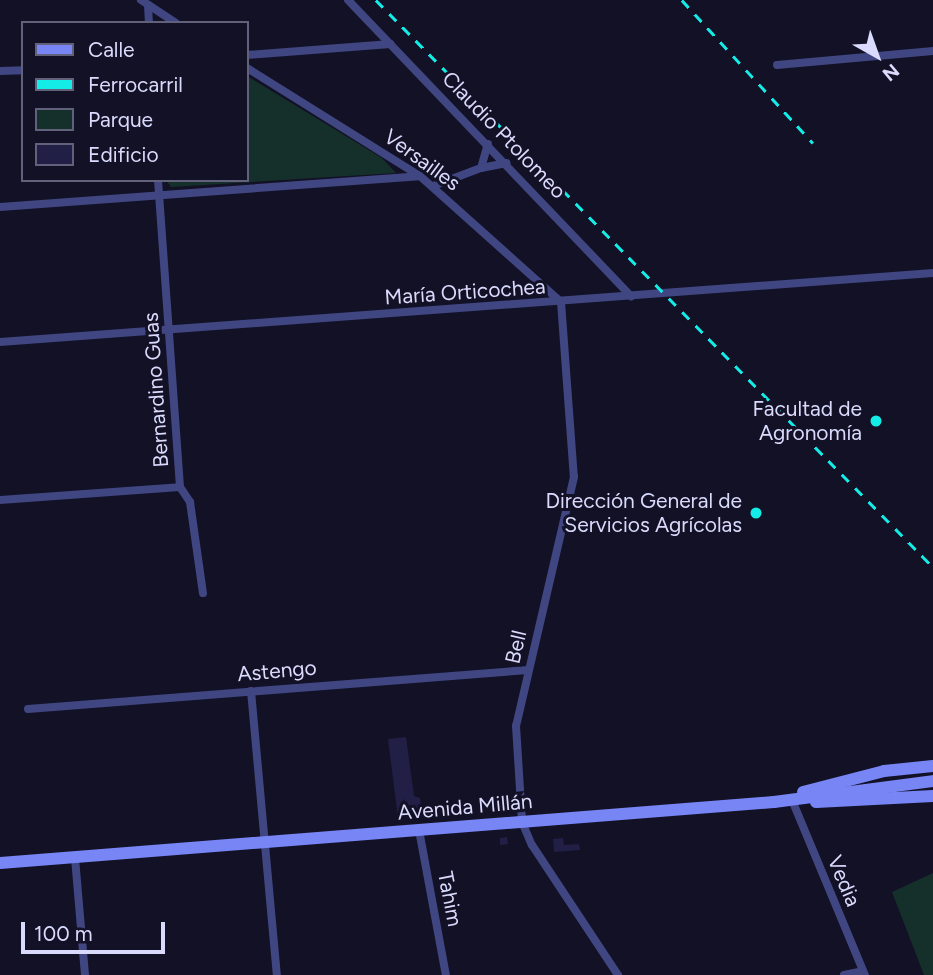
<!DOCTYPE html>
<meta charset="utf-8">
<style>
body{margin:0}
#map{position:relative;width:933px;height:975px;overflow:hidden;background:#121126;font-family:Figtree,sans-serif}
div>[style]{position:absolute}
[style*='--x']{left:calc(var(--x)*1px);top:calc(var(--y)*1px);width:calc(var(--w)*1px);rotate:calc(var(--a)*1deg)}
.green>*{inset:0;background:#15302b}
.building>*{inset:0;background:#221f46}
.street>*{height:8px;margin:-4px;padding:0 4px;transform-origin:4px;border-radius:4px;background:#404681}
.secondary>*{height:12px;margin:-6px;padding:0 6px;transform-origin:6px;border-radius:6px;background:#7885f5}
.rail>*{height:2.5px;margin-top:-1.25px;transform-origin:0;background:repeating-linear-gradient(90deg,#14ede7 0 10px,transparent 0 19px)}
.dots>*{width:19px;height:19px;translate:-50% -50%;box-sizing:border-box;border:4px solid #121126;border-radius:50%}
span{translate:-50% -50%;white-space:nowrap;text-align:center;line-height:1.15;-webkit-text-stroke:6px #121126;paint-order:stroke}
.street-label{font-size:21px;color:#d9dafc}
.poi-label{font-size:21px;color:#d9dafc}
.right{translate:-100% -50%;text-align:right}
.legend{position:absolute;left:21px;top:21px;width:228px;height:161px;box-sizing:border-box;background:#121126;border:2px solid #62617c;margin:0;padding:9px 12px;list-style:none;font-size:21px;color:#d9dafc}
.legend li{display:flex;align-items:center;gap:14px;height:35px}
.legend b{width:35px;border:2px solid #62617c}
.north{position:absolute;left:842px;top:21px;width:70px;height:70px;-webkit-text-stroke:5px #121126;paint-order:stroke;rotate:140deg;font-size:19px;font-weight:700;line-height:28px;text-align:center;color:#d9dafc}
.north::after{content:'';display:block;margin:auto;width:24px;height:32px;background:#d9dafc;clip-path:polygon(50% 0,100% 100%,50% 72%,0 100%)}
.scale{position:absolute;left:21px;top:922px;width:144px;height:32px;box-sizing:border-box;border:4px solid #d9dafc;border-top:0;padding-left:9px;font-size:21px;line-height:24px;white-space:nowrap;color:#d9dafc;-webkit-text-stroke:5px #121126;paint-order:stroke}
</style>
<div id="map">
<div class="green">
<i style="clip-path:polygon(247px 76px,382px 158px,396px 173px,171px 187px,166px 180px,247px 180px)"></i>
<i style="clip-path:polygon(933px 873px,933px 975px,924px 975px,892px 892px)"></i>
</div>
<div class="building">
<i style="clip-path:polygon(406px 737px,414px 796px,420px 798px,422px 815px,398px 818px,388px 739px)"></i>
<i style="clip-path:polygon(507px 837px,508px 844px,500px 845px,500px 838px)"></i>
<i style="clip-path:polygon(563px 838px,564px 845px,579px 844px,580px 850px,554px 852px,553px 839px)"></i>
</div>
<div class="street">
<i style="--x:141;--y:0;--w:42;--a:33.3"></i>
<i style="--x:348;--y:0;--w:410;--a:46.3"></i>
<i style="--x:148;--y:5;--w:18;--a:87"></i>
<i style="--x:247;--y:55;--w:144;--a:-4.4"></i>
<i style="--x:777;--y:65;--w:157;--a:-5.1"></i>
<i style="--x:247;--y:68;--w:204;--a:32"></i>
<i style="--x:420;--y:176;--w:189;--a:41.8"></i>
<i style="--x:561;--y:302;--w:175;--a:85.8"></i>
<i style="--x:574;--y:477;--w:256;--a:103.1"></i>
<i style="--x:516;--y:726;--w:96;--a:86.4"></i>
<i style="--x:522;--y:822;--w:25;--a:67"></i>
<i style="--x:532;--y:845;--w:156;--a:56.5"></i>
<i style="--x:0;--y:71;--w:23;--a:-2"></i>
<i style="--x:481;--y:168;--w:25;--a:-74"></i>
<i style="--x:158;--y:180;--w:308;--a:85.9"></i>
<i style="--x:180;--y:487;--w:18;--a:56"></i>
<i style="--x:190;--y:502;--w:92;--a:81.9"></i>
<i style="--x:433;--y:186;--w:51;--a:-20.6"></i>
<i style="--x:481;--y:168;--w:26;--a:-11"></i>
<i style="--x:0;--y:207;--w:420;--a:-4.2"></i>
<i style="--x:0;--y:342;--w:936;--a:-4.23"></i>
<i style="--x:0;--y:500;--w:180;--a:-4.1"></i>
<i style="--x:251;--y:691;--w:285;--a:84.8"></i>
<i style="--x:28;--y:709;--w:502;--a:-4.46"></i>
<i style="--x:792;--y:800;--w:190;--a:67.4"></i>
<i style="--x:419;--y:830;--w:147;--a:79.5"></i>
<i style="--x:75;--y:858;--w:117;--a:85.1"></i>
<i style="--x:844;--y:975;--w:19;--a:-12"></i>
</div>
<div class="secondary">
<i style="--x:803;--y:792;--w:84;--a:-14.5"></i>
<i style="--x:884;--y:771;--w:49;--a:-5.8"></i>
<i style="--x:816;--y:802;--w:117;--a:-2.9"></i>
<i style="--x:0;--y:863;--w:776;--a:-4.51"></i>
<i style="--x:774;--y:802;--w:160;--a:-7.5"></i>
</div>
<div class="rail">
<i style="--x:376;--y:0;--w:795;--a:45.51"></i>
<i style="--x:682;--y:0;--w:194;--a:47.5"></i>
</div>
<div class="dots">
<i style="left:876px;top:421px;background:#14ede7"></i>
<i style="left:756px;top:513px;background:#14ede7"></i>
</div>
<div class="street-label">
<span style="left:504px;top:135px;rotate:46deg">Claudio Ptolomeo</span>
<span style="left:422px;top:160px;rotate:36deg">Versailles</span>
<span style="left:465px;top:292px;rotate:-4deg">María Orticochea</span>
<span style="left:156px;top:390px;rotate:-94deg">Bernardino Guas</span>
<span style="left:516px;top:647px;rotate:-77deg">Bell</span>
<span style="left:277px;top:671px;rotate:-5deg">Astengo</span>
<span style="left:465px;top:807px;rotate:-5deg">Avenida Millán</span>
<span style="left:844px;top:881px;rotate:67deg">Vedia</span>
<span style="left:450px;top:899px;rotate:79deg">Tahim</span>
</div>
<div class="poi-label">
<span class="right" style="left:862px;top:421px">Facultad de<br>Agronomía</span>
<span class="right" style="left:742px;top:513px">Dirección General de<br>Servicios Agrícolas</span>
</div>
<ul class="legend">
<li><b style="height:9px;background:#7885f5"></b>Calle</li>
<li><b style="height:9px;background:#14ede7"></b>Ferrocarril</li>
<li><b style="height:19px;background:#15302b"></b>Parque</li>
<li><b style="height:19px;background:#221f46"></b>Edificio</li>
</ul>
<div class="north">N</div>
<div class="scale">100 m</div>
</div>
